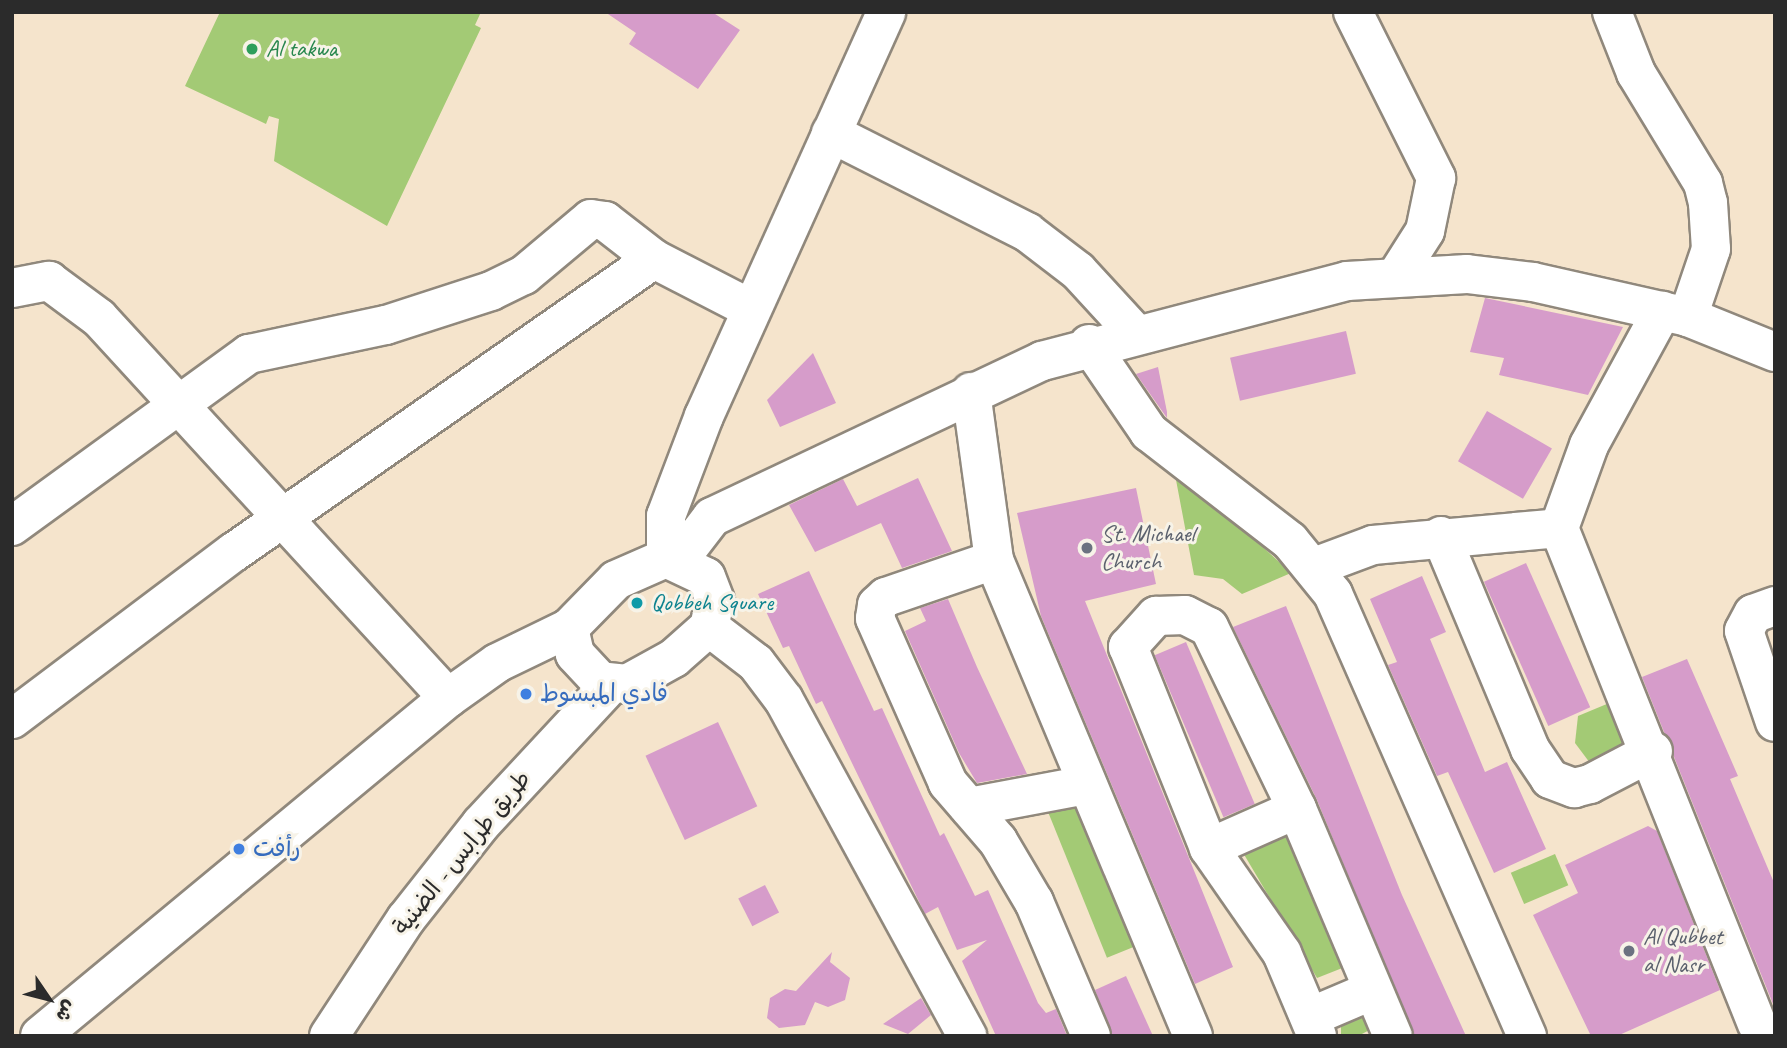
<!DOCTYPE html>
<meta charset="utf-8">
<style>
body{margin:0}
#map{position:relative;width:1787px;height:1048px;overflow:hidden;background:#f5e4cc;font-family:Caveat,"Playpen Sans Arabic",sans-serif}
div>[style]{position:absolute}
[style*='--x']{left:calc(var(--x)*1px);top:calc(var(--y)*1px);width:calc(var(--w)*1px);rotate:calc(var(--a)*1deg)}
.green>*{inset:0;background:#a3ca75;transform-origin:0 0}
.building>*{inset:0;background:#d69cca;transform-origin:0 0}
.roads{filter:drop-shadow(2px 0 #90887c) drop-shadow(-2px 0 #90887c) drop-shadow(0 2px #90887c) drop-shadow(0 -2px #90887c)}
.minor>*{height:38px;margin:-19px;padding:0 19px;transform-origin:19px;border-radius:19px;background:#fff}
.major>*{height:38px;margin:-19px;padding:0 19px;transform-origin:19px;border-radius:19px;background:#fff}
.dots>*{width:19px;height:19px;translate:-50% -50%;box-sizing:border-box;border:4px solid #f7f3e8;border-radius:50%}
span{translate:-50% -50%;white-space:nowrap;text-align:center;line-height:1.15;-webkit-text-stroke:6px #f7f3e8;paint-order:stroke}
.leisure-label{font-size:24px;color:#27864d}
.left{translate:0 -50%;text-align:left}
.worship-label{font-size:24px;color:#5b616d}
.culture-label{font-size:24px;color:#0d838f}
.shop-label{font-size:24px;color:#366cbe}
.street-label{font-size:24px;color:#2b2b2b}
.frame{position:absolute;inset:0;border:14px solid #2b2b2b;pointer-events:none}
.north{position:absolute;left:14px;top:964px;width:70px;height:70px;-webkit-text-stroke:5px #f7f3e8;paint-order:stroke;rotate:125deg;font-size:19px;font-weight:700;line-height:28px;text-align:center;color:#2b2b2b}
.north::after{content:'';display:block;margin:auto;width:24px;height:32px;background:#2b2b2b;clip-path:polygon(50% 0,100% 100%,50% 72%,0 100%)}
</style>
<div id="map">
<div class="green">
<i style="clip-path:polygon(220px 12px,481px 12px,475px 25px,481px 28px,387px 226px,274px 161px,279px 119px,269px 116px,266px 124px,185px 86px)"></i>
<i style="clip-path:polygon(1173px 464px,1291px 573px,1242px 594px,1223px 579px,1194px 575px)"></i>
<i style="clip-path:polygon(1626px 696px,1647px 749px,1596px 771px,1575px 743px,1578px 716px)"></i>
<i style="left:1083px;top:797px;width:158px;height:38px;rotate:68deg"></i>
<i style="clip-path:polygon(1297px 821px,1355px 963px,1317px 978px,1239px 846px)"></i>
<i style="left:1555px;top:854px;width:34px;height:48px;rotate:67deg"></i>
<i style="clip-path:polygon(1356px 1004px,1385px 1022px,1358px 1036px,1341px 1036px,1341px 1020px)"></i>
</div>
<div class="building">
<i style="clip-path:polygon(605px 12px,712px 12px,740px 30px,698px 89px,629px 44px,636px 33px)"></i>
<i style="clip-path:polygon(1485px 298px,1623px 327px,1588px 395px,1499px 375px,1504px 358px,1470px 352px)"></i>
<i style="left:1346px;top:331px;width:44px;height:119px;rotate:77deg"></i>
<i style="clip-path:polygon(813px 353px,836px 403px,780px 427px,767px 400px)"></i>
<i style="clip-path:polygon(1158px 367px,1167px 412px,1167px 418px,1136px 374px)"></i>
<i style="left:1487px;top:411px;width:75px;height:58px;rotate:30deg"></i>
<i style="clip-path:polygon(918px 478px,952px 551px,902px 568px,881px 523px,815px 552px,789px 505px,843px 479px,857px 506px)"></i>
<i style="clip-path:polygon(1136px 488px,1156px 584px,1085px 601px,1233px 967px,1195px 984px,1041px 616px,1017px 513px)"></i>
<i style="left:1526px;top:563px;width:158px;height:46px;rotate:66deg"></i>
<i style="clip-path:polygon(809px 571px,874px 711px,882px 708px,940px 836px,944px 833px,975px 896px,988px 890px,1038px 1003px,1046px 1013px,1056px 1009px,1067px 1036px,996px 1036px,962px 961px,987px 940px,957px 950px,938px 907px,925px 914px,822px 701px,816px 704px,789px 646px,783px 648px,758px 594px)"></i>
<i style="clip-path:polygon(1422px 576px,1446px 632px,1430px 639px,1485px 772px,1507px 762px,1546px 849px,1494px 873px,1448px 772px,1437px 776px,1388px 665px,1397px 662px,1370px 599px)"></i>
<i style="clip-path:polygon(948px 599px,977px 667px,1027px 774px,977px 783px,959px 753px,905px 631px,926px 621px,920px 608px)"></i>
<i style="clip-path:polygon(1286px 606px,1402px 895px,1466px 1036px,1414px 1036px,1317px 800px,1233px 627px)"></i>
<i style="left:1186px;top:642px;width:176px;height:34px;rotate:67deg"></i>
<i style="clip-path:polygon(1687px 659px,1738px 776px,1730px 779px,1775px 885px,1775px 1009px,1642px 677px)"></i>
<i style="left:718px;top:722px;width:93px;height:80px;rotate:65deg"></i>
<i style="clip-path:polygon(1648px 826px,1657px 831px,1720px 990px,1617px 1036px,1591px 1036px,1533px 915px,1578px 893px,1565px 865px)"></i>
<i style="left:765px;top:885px;width:31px;height:30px;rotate:63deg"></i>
<i style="clip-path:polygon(832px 952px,830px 962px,850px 978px,845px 1000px,828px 1007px,815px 1002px,805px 1025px,779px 1028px,767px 1018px,770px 998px,785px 989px,796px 991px)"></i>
<i style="clip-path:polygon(1126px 976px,1153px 1036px,1112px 1036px,1095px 990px)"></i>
<i style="clip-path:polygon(921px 998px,931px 1015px,908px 1034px,883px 1024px)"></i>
</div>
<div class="roads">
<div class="minor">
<i style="--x:1353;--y:12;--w:186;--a:63.4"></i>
<i style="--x:1436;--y:178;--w:54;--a:101.7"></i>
<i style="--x:1425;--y:231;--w:52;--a:122.5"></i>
<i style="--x:1612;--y:12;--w:66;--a:68.5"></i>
<i style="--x:1636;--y:73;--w:129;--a:58.7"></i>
<i style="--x:1703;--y:183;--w:21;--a:76"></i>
<i style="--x:1708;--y:203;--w:46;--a:86.3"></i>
<i style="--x:1711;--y:249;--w:72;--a:108.7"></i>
<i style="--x:831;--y:133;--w:220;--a:26.8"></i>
<i style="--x:1027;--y:232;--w:64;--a:37.4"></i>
<i style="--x:1078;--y:271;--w:84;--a:47.4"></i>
<i style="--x:12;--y:288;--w:38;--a:-11"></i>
<i style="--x:49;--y:281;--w:62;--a:36.5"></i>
<i style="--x:99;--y:318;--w:516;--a:47.43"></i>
<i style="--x:1089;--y:344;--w:107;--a:55.7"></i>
<i style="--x:1149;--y:432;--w:178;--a:37.7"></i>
<i style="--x:1290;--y:541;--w:68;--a:50.9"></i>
<i style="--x:1333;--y:594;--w:483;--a:66.3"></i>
<i style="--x:971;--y:392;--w:170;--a:82.2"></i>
<i style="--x:12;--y:526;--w:293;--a:-36"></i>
<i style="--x:249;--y:354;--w:140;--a:-12"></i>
<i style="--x:386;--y:325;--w:110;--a:-17.9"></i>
<i style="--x:491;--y:291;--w:37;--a:-26"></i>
<i style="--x:524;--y:275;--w:87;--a:-39.9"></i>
<i style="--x:591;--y:219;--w:14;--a:8"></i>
<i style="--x:605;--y:221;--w:62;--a:37.8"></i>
<i style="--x:1559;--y:528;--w:534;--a:68.24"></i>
<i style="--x:1441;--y:536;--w:231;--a:67.3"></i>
<i style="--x:1530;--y:749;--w:36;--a:56"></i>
<i style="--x:1550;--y:779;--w:26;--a:21"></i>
<i style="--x:1574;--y:788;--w:16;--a:-14"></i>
<i style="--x:1590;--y:784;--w:71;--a:-27.6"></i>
<i style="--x:666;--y:558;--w:42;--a:-90"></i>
<i style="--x:666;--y:516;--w:107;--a:-69.2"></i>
<i style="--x:704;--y:416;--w:443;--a:-65.7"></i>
<i style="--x:1314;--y:567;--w:63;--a:-20.4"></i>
<i style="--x:1373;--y:545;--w:187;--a:-5.2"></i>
<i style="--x:1559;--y:528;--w:88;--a:-70.1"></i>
<i style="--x:1589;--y:445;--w:153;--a:-61.4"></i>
<i style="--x:1775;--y:606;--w:23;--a:160"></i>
<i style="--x:1753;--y:614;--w:19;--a:118"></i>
<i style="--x:1744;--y:631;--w:96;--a:71.2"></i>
<i style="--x:709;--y:627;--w:59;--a:37.5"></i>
<i style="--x:756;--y:663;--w:46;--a:52.9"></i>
<i style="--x:784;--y:700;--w:383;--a:61.4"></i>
<i style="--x:12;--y:719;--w:278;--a:-37"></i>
<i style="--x:234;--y:552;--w:512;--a:-34.9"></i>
<i style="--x:654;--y:259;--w:109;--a:27.3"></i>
<i style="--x:969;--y:807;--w:120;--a:-10.6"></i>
<i style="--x:1209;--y:848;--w:96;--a:-23.9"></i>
<i style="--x:1310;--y:1017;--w:66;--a:-23.1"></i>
<i style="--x:1091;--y:1036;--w:146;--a:-113"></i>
<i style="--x:1034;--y:902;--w:71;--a:-120.5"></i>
<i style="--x:998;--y:841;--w:77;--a:-130.8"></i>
<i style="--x:948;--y:783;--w:180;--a:-113.9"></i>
<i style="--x:875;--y:618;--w:13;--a:-81"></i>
<i style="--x:877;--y:605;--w:12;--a:-42"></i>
<i style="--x:886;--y:597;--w:114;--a:-18.9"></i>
<i style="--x:994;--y:560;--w:516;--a:67.31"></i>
<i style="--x:1317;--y:1036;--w:90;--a:-112.9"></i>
<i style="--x:1282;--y:953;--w:128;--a:-124.8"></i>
<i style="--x:1209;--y:848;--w:217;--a:-111.9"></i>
<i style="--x:1128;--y:647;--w:42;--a:-47.9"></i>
<i style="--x:1156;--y:616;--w:29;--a:-2"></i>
<i style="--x:1185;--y:615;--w:27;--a:27"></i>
<i style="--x:1209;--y:627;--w:202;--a:64.2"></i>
<i style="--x:1297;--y:809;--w:246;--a:67.1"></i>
</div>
<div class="major">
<i style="--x:666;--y:558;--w:44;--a:25.4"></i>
<i style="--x:706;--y:577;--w:26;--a:69"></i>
<i style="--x:715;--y:601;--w:27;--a:103"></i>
<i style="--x:709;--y:627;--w:47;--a:138.5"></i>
<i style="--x:674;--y:658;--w:54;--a:151"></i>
<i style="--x:627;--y:684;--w:27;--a:-174"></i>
<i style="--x:600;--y:681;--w:37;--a:-133"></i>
<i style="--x:575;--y:654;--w:27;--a:-103"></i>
<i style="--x:569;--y:628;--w:67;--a:-45.6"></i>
<i style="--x:616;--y:580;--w:55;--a:-23.7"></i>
<i style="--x:679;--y:560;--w:54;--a:-52.5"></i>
<i style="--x:712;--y:517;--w:365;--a:-25.3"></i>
<i style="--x:1042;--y:361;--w:315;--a:-14.7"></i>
<i style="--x:1347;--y:281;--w:120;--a:-3.3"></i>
<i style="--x:1467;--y:274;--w:66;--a:6.9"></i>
<i style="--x:1533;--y:282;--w:159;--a:12.7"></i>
<i style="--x:1688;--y:317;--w:94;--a:21.9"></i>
<i style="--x:40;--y:1036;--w:530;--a:-39.64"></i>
<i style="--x:448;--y:698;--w:60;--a:-35.5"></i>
<i style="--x:497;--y:663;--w:80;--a:-25.9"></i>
<i style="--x:329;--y:1036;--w:140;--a:-56.7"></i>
<i style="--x:406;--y:919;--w:121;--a:-51.7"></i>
<i style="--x:481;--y:824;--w:191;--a:-47.1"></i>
</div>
</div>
<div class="dots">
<i style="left:252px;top:49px;background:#2e9e5b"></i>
<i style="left:1087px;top:548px;background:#6b7280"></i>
<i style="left:637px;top:603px;background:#0f9aa8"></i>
<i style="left:526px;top:694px;background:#3f7fe0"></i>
<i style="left:239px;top:849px;background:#3f7fe0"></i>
<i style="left:1629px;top:951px;background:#6b7280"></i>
</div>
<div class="leisure-label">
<span class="left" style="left:266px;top:49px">Al takwa</span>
</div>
<div class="worship-label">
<span class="left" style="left:1101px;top:548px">St. Michael<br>Church</span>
<span class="left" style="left:1643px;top:951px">Al Qubbet<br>al Nasr</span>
</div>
<div class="culture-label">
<span class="left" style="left:651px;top:603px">Qobbeh Square</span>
</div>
<div class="shop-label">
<span class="left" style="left:540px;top:694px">فادي المبسوط</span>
<span class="left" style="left:253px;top:849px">رأفت</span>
</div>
<div class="street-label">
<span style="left:462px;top:853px;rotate:-51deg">طريق طرابس - الضنية</span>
</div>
<div class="frame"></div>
<div class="north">ش</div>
</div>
